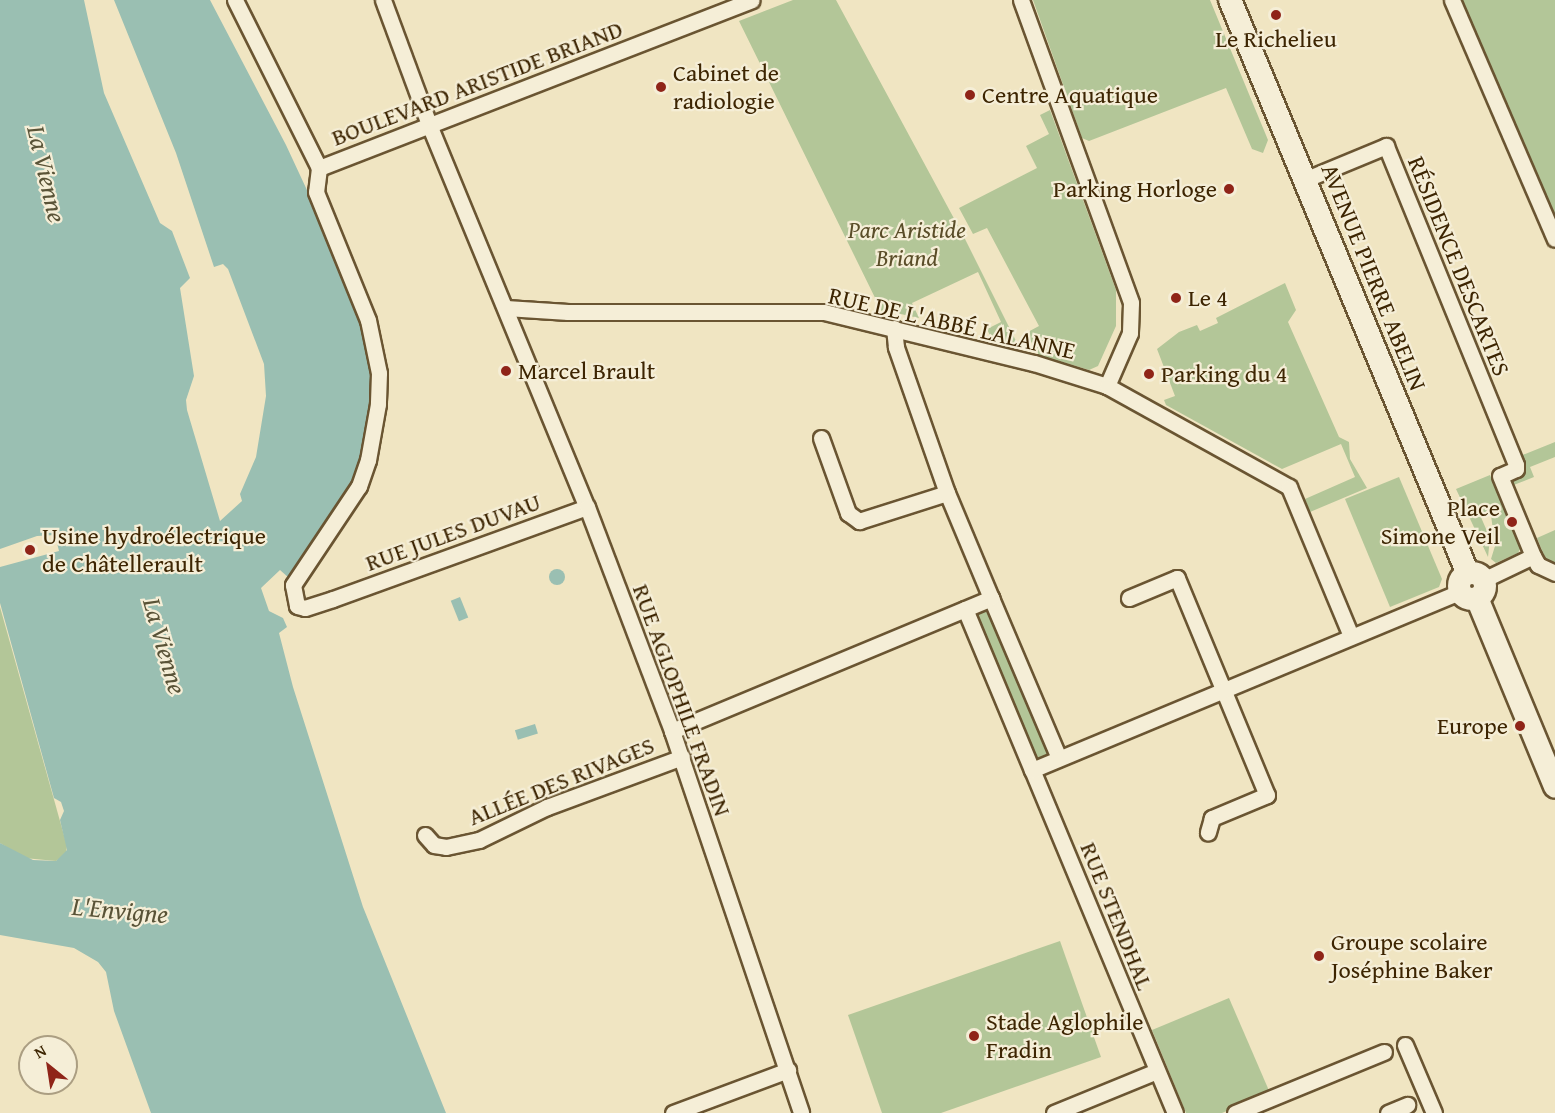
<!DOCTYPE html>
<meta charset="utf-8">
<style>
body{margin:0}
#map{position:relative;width:1555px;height:1113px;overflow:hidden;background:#f0e5c2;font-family:"Gentium Book Plus",serif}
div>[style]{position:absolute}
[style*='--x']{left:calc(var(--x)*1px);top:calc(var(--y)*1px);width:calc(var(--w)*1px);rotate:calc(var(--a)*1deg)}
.green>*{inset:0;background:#b3c698}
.water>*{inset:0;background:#9abfb2;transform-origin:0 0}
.round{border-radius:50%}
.roads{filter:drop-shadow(2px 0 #6a5532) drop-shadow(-2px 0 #6a5532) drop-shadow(0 2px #6a5532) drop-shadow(0 -2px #6a5532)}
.street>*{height:15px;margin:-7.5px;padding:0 7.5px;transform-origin:7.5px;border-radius:7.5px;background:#f5eed7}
.secondary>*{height:22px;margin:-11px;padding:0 11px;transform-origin:11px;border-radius:11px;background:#f5eed7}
.secondary>.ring{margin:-11px;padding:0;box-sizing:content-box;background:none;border:22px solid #f5eed7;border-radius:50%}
.dots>*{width:16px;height:16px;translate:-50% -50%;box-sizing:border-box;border:3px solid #f5eed7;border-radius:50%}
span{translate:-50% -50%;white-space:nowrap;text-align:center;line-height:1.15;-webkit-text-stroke:4.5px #f5eed7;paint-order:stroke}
.poi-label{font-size:24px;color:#3d2502}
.left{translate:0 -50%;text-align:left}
.right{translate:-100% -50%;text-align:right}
.street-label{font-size:24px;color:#3d2502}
.park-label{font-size:24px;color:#5a4d28;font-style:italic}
.water-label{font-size:26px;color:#595337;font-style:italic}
.north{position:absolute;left:18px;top:1035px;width:60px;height:60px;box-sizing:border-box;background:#f5eed7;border:2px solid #ab9e82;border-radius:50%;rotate:330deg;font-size:16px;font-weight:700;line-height:24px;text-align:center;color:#3d2502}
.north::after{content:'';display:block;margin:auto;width:21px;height:27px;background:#8f2418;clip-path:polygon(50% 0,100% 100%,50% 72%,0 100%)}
</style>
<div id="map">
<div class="green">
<i style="clip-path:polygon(793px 0,836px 0,964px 237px,1020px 349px,993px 342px,987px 329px,1001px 322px,978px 272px,912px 303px,919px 318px,887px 311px,883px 314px,739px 21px)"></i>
<i style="clip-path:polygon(1033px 0,1210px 0,1268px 140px,1263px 153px,1252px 149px,1226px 88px,1089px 141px,1082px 138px)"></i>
<i style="clip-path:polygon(1461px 0,1555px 0,1555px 221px,1540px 194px)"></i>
<i style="clip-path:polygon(1050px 110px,1116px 290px,1116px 326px,1098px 366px,1089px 370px,1039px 355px,1026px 333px,1039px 326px,987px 228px,973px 234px,959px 208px,1037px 168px,1026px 146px,1049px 134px,1040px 115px)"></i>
<i style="clip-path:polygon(1285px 283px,1296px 310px,1288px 322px,1339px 437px,1349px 442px,1350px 459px,1367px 488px,1310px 512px,1305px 499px,1355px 477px,1341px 444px,1282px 469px,1166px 405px,1164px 400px,1175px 396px,1157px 349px,1179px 332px,1197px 325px,1200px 331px,1218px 323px,1216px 318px)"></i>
<i style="clip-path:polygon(1555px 442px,1555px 457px,1530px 467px,1534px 477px,1511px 486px,1512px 479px,1523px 470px,1520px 456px)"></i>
<i style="clip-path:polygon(1490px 475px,1521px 547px,1518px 553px,1496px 563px,1491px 559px,1495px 546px,1491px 515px,1487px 512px,1480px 515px,1490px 538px,1488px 557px,1456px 489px)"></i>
<i style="clip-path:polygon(1399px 477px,1442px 579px,1439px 587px,1390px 607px,1345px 499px)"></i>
<i style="clip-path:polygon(1555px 530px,1555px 564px,1545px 558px,1537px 538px)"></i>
<i style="clip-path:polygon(0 607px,67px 846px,66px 854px,56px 861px,24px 858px,0 843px)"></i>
<i style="clip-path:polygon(987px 608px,1050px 753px,1046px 757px,1036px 761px,974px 613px)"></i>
<i style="clip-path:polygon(1060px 941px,1101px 1057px,941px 1113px,882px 1113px,848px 1015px)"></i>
<i style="clip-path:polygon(1229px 998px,1270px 1093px,1222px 1113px,1186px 1113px,1152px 1030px)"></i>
</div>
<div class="water">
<i style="clip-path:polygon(0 0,84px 0,104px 93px,160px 223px,172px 231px,190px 278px,180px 288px,194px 376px,186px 400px,187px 410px,220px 521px,242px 501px,240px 494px,256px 457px,266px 396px,264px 364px,228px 269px,223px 264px,214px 267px,176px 153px,114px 0,210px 0,286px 145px,326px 231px,367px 338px,372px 377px,368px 437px,354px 482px,289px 578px,280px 570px,261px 588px,269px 611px,283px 618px,287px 627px,279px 633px,293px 687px,363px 907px,446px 1113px,151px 1113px,114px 1011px,106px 972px,98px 962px,74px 948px,0 935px,0 843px,33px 860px,56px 861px,67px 850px,60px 820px,64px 811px,61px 802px,54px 798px,0 603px,0 567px,59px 551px,55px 535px,37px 536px,0 549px)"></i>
<i class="round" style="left:549px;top:569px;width:16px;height:16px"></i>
<i style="left:460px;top:597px;width:22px;height:10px;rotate:68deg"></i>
<i style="left:535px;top:724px;width:10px;height:21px;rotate:73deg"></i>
</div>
<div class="roads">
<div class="street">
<i style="--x:235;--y:0;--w:188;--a:63.4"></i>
<i style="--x:319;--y:168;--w:24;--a:97"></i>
<i style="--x:316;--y:192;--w:138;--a:67.9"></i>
<i style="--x:368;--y:320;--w:54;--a:78.3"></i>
<i style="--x:379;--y:373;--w:31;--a:92"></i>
<i style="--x:378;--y:404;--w:57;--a:100.1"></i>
<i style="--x:368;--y:460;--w:28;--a:109"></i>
<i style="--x:359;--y:486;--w:119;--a:123.7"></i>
<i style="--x:293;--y:585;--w:21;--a:79"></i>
<i style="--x:297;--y:606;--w:8;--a:14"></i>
<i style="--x:305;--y:608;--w:29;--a:-18"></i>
<i style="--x:333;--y:599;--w:270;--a:-19.9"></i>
<i style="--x:383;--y:0;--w:135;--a:69.7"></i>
<i style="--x:430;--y:127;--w:411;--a:67.6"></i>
<i style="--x:587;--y:507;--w:240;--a:69.2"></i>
<i style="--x:672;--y:731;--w:403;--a:71.3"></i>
<i style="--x:1021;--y:0;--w:322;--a:70"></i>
<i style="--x:1131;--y:303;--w:30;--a:92"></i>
<i style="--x:1130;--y:333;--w:58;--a:113.5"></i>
<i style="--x:1452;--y:0;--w:260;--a:66.7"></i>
<i style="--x:319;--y:168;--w:464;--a:-21.2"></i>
<i style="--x:1304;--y:180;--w:89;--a:-22.5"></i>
<i style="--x:1386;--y:146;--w:344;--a:67.8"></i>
<i style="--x:1516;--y:465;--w:4;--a:90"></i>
<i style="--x:1516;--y:469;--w:17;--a:156"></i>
<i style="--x:1500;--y:476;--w:87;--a:67.6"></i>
<i style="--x:506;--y:308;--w:62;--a:3.7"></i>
<i style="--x:568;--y:312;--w:256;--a:0"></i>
<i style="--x:824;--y:312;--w:216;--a:13.7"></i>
<i style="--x:1034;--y:363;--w:77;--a:17.5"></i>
<i style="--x:1107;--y:386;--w:208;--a:29"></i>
<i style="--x:1289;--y:487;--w:161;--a:67.4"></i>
<i style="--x:821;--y:438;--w:80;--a:70.2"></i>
<i style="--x:848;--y:513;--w:14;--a:36"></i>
<i style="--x:859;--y:521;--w:92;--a:-17.7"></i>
<i style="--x:1483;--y:580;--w:55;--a:-25.6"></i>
<i style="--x:1533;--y:556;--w:10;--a:61"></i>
<i style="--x:1538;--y:565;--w:19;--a:25"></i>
<i style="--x:991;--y:598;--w:174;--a:67"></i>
<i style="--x:1129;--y:598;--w:52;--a:-22.6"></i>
<i style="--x:1177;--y:578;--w:235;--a:67.5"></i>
<i style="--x:1267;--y:795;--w:60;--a:157.3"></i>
<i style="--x:1212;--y:818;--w:15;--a:106"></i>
<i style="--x:965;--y:609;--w:174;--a:67.4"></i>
<i style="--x:672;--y:731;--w:346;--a:-22.6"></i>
<i style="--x:991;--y:598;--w:114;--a:-112.7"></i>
<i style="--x:947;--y:493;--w:155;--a:-109.3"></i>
<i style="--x:896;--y:347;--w:19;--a:-96"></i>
<i style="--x:425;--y:835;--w:13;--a:48"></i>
<i style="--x:434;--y:845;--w:12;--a:9"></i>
<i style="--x:446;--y:847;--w:34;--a:-12"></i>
<i style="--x:479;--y:840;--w:76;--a:-25.9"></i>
<i style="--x:547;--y:807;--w:144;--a:-20.3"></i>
<i style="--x:1405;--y:1045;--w:74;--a:66.9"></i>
<i style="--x:673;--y:1113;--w:123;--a:-20.5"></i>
<i style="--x:1054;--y:1113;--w:111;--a:-22.2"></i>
<i style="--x:1175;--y:1113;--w:372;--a:-112.6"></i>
<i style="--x:1032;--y:770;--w:465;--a:-22.6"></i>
<i style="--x:1235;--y:1113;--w:161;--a:-22.3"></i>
<i style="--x:1388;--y:1113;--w:21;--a:-23"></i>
</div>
<div class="secondary">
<i style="--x:1230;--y:0;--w:621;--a:67.48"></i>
<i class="ring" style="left:1459px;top:573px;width:4px;height:4px"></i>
<i style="--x:1477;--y:598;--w:204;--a:67.5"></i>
</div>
</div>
<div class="dots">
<i style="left:1276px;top:15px;background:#8f2418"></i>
<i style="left:661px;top:87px;background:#8f2418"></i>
<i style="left:970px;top:95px;background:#8f2418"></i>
<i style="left:1229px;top:189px;background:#8f2418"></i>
<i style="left:1176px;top:298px;background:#8f2418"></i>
<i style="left:506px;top:371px;background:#8f2418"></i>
<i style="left:1149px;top:374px;background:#8f2418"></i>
<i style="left:1512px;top:522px;background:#8f2418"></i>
<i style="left:30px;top:550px;background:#8f2418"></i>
<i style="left:1520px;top:726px;background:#8f2418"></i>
<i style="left:1319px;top:956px;background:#8f2418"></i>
<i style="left:974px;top:1036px;background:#8f2418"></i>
</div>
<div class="poi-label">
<span style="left:1276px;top:39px">Le Richelieu</span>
<span class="left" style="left:673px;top:87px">Cabinet de<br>radiologie</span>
<span class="left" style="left:982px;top:95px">Centre Aquatique</span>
<span class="right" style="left:1217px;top:189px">Parking Horloge</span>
<span class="left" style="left:1188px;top:298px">Le 4</span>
<span class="left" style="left:518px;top:371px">Marcel Brault</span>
<span class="left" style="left:1161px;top:374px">Parking du 4</span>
<span class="right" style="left:1500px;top:522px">Place<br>Simone Veil</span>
<span class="left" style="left:42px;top:550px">Usine hydroélectrique<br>de Châtellerault</span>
<span class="right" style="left:1508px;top:726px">Europe</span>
<span class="left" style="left:1331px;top:956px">Groupe scolaire<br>Joséphine Baker</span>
<span class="left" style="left:986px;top:1036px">Stade Aglophile<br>Fradin</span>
</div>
<div class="street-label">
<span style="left:477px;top:83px;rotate:-21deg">BOULEVARD ARISTIDE BRIAND</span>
<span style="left:1459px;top:266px;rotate:68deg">RÉSIDENCE DESCARTES</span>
<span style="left:1374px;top:277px;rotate:68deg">AVENUE PIERRE ABELIN</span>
<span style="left:952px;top:323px;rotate:13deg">RUE DE L'ABBÉ LALANNE</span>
<span style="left:453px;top:532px;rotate:-20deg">RUE JULES DUVAU</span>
<span style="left:682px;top:700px;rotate:70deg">RUE AGLOPHILE FRADIN</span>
<span style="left:561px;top:781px;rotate:-22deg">ALLÉE DES RIVAGES</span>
<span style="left:1117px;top:916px;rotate:68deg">RUE STENDHAL</span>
</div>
<div class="park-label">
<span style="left:907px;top:244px">Parc Aristide<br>Briand</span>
</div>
<div class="water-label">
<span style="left:47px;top:174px;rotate:77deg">La Vienne</span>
<span style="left:165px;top:646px;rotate:74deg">La Vienne</span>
<span style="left:120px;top:910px;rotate:5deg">L'Envigne</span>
</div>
<div class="north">N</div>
</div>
